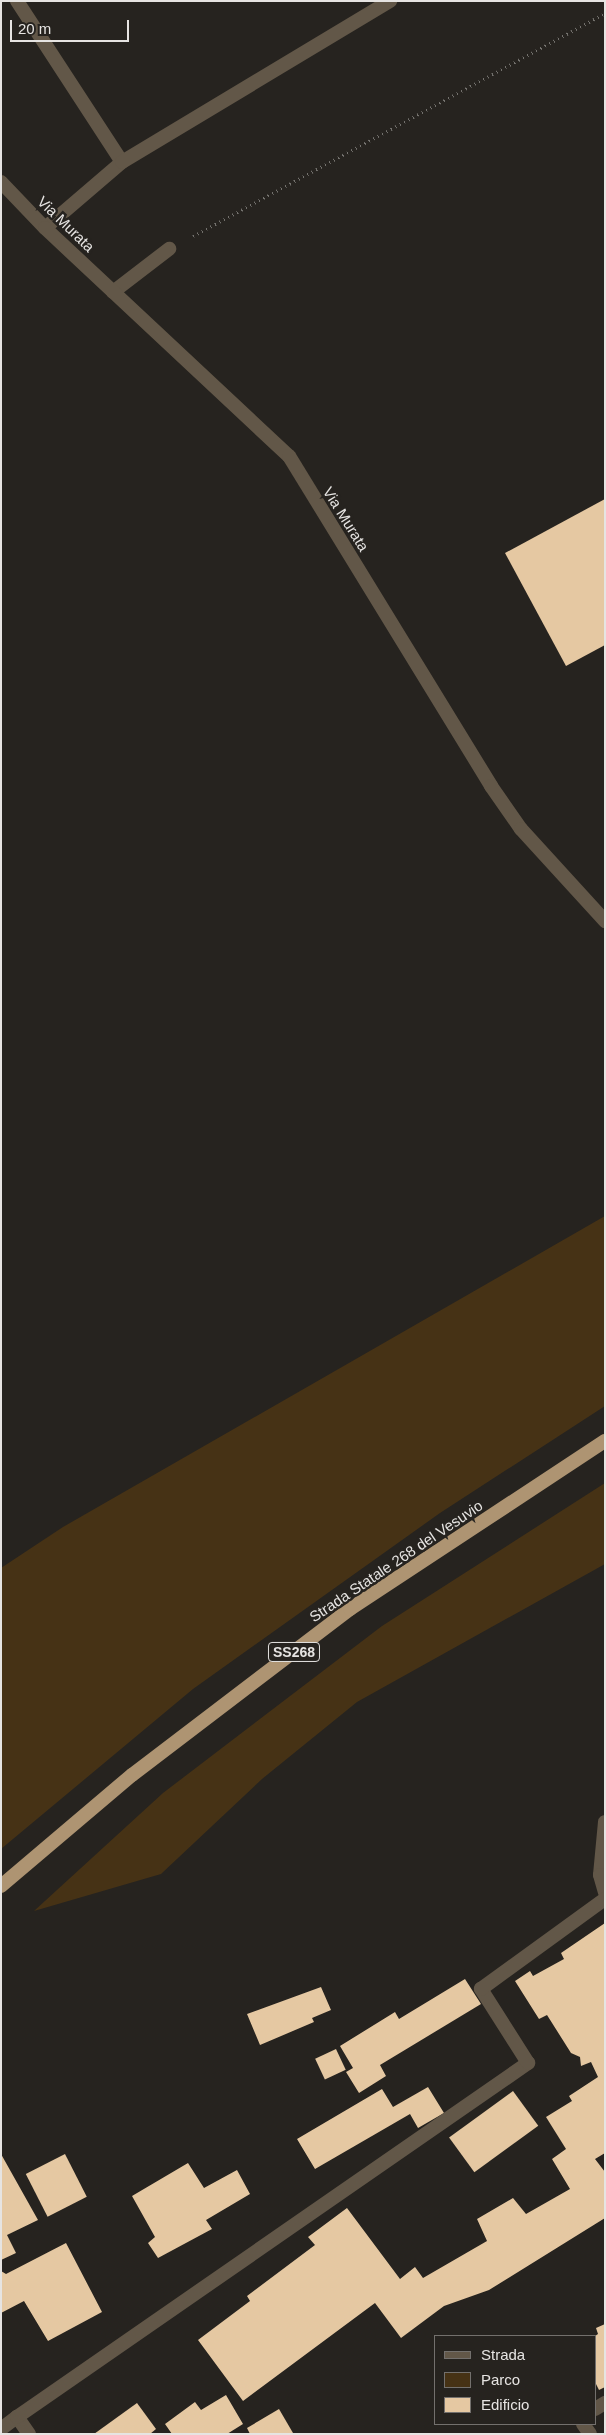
<!DOCTYPE html>
<style>
body{margin:0}
#map{position:relative;width:606px;height:2435px;overflow:hidden;background:#26231f;font-family:Arial,sans-serif}
div>[style]{position:absolute}
[style*='--x']{left:calc(var(--x)*1px);top:calc(var(--y)*1px);width:calc(var(--w)*1px);rotate:calc(var(--a)*1deg)}
.green>*{inset:0;background:#463215}
.building>*{inset:0;background:#e5c8a2;transform-origin:0 0}
.path>*{height:3px;margin-top:-1.5px;transform-origin:0;background:repeating-linear-gradient(90deg,#74726e 0 1px,transparent 0 5px)}
.service>*{height:14px;margin:-7px;padding:0 7px;transform-origin:7px;border-radius:7px;background:#625748}
.minor>*{height:14px;margin:-7px;padding:0 7px;transform-origin:7px;border-radius:7px;background:#625748}
.tertiary>*{height:14px;margin:-7px;padding:0 7px;transform-origin:7px;border-radius:7px;background:#625748}
.trunk>*{height:14px;margin:-7px;padding:0 7px;transform-origin:7px;border-radius:7px;background:#ae9472}
span{translate:-50% -50%;white-space:nowrap;text-align:center;line-height:1.15;-webkit-text-stroke:5px #26231f;paint-order:stroke}
.shield-label span{padding:1px 4px;background:#26231f;border:1px solid;border-radius:4px;-webkit-text-stroke-width:0}
.shield-label{font-size:14px;color:#e6e4e2;font-weight:700}
.street-label{font-size:15px;color:#e6e4e2}
.frame{position:absolute;inset:0;border:2px solid #e6e4e2;pointer-events:none}
.legend{position:absolute;left:434px;top:2335px;width:162px;height:90px;box-sizing:border-box;background:#26231f;border:1px solid #73706d;margin:0;padding:6px 9px;list-style:none;font-size:15px;color:#e6e4e2}
.legend li{display:flex;align-items:center;gap:10px;height:25px}
.legend b{width:25px;border:1px solid #73706d}
.scale{position:absolute;left:10px;top:20px;width:119px;height:22px;box-sizing:border-box;border:2px solid #e6e4e2;border-top:0;padding-left:6px;font-size:15px;line-height:18px;white-space:nowrap;color:#e6e4e2;-webkit-text-stroke:4px #26231f;paint-order:stroke}
</style>
<div id="map">
<div class="green">
<i style="clip-path:polygon(605px 1216px,605px 1406px,440px 1513px,193px 1689px,1px 1849px,1px 1568px,63px 1527px)"></i>
<i style="clip-path:polygon(605px 1483px,605px 1564px,357px 1702px,262px 1779px,161px 1874px,34px 1911px,163px 1793px,382px 1626px)"></i>
</div>
<div class="building">
<i style="clip-path:polygon(605px 499px,605px 645px,566px 666px,505px 553px)"></i>
<i style="clip-path:polygon(605px 1923px,605px 2153px,595px 2159px,605px 2172px,605px 2218px,489px 2290px,444px 2306px,401px 2338px,375px 2303px,243px 2401px,198px 2340px,250px 2301px,247px 2296px,315px 2245px,308px 2237px,347px 2208px,400px 2279px,415px 2267px,423px 2278px,487px 2241px,477px 2219px,513px 2198px,526px 2214px,570px 2189px,552px 2159px,566px 2149px,546px 2117px,572px 2101px,569px 2096px,598px 2077px,591px 2062px,581px 2066px,580px 2057px,571px 2053px,547px 2015px,539px 2019px,515px 1981px,530px 1971px,533px 1976px,564px 1959px,561px 1953px)"></i>
<i style="clip-path:polygon(465px 1979px,481px 2004px,380px 2065px,386px 2076px,359px 2093px,346px 2072px,353px 2068px,340px 2046px,395px 2012px,399px 2019px)"></i>
<i style="clip-path:polygon(321px 1987px,331px 2010px,312px 2018px,314px 2022px,260px 2045px,247px 2014px)"></i>
<i style="left:336px;top:2049px;width:23px;height:23px;rotate:65deg"></i>
<i style="clip-path:polygon(428px 2087px,444px 2113px,418px 2128px,410px 2114px,315px 2169px,297px 2139px,382px 2089px,393px 2107px)"></i>
<i style="left:513px;top:2091px;width:43px;height:79px;rotate:54deg"></i>
<i style="clip-path:polygon(1px 2154px,38px 2220px,7px 2235px,16px 2253px,1px 2260px)"></i>
<i style="left:65px;top:2154px;width:48px;height:44px;rotate:63deg"></i>
<i style="clip-path:polygon(188px 2163px,204px 2188px,237px 2170px,250px 2194px,206px 2220px,212px 2229px,158px 2258px,148px 2243px,155px 2237px,132px 2196px)"></i>
<i style="clip-path:polygon(66px 2243px,102px 2312px,48px 2341px,24px 2301px,1px 2313px,1px 2271px,6px 2274px)"></i>
<i style="clip-path:polygon(605px 2324px,605px 2387px,599px 2390px,595px 2382px,595px 2336px,598px 2334px,596px 2328px)"></i>
<i style="clip-path:polygon(226px 2395px,243px 2424px,227px 2434px,172px 2434px,165px 2424px,195px 2402px,201px 2410px)"></i>
<i style="clip-path:polygon(137px 2403px,156px 2429px,150px 2434px,94px 2434px)"></i>
<i style="clip-path:polygon(279px 2409px,293px 2433px,250px 2434px,247px 2428px)"></i>
</div>
<div class="path">
<i style="--x:193;--y:236;--w:468;--a:-28.4"></i>
</div>
<div class="service">
<i style="--x:17;--y:1;--w:192;--a:56.9"></i>
<i style="--x:122;--y:162;--w:101;--a:139.4"></i>
<i style="--x:122;--y:162;--w:313;--a:-31"></i>
<i style="--x:113;--y:292;--w:71;--a:-37.5"></i>
</div>
<div class="minor">
<i style="--x:605;--y:1822;--w:53;--a:95.4"></i>
<i style="--x:600;--y:1875;--w:18;--a:74"></i>
<i style="--x:595;--y:2409;--w:12;--a:-31"></i>
<i style="--x:583;--y:2424;--w:12;--a:55"></i>
<i style="--x:1;--y:2429;--w:20;--a:-37"></i>
<i style="--x:29;--y:2434;--w:21;--a:-125"></i>
<i style="--x:17;--y:2417;--w:622;--a:-34.71"></i>
<i style="--x:528;--y:2063;--w:88;--a:-122.4"></i>
<i style="--x:481;--y:1989;--w:153;--a:-36"></i>
</div>
<div class="tertiary">
<i style="--x:1;--y:182;--w:64;--a:46.3"></i>
<i style="--x:45;--y:228;--w:334;--a:43.1"></i>
<i style="--x:289;--y:456;--w:387;--a:58.5"></i>
<i style="--x:491;--y:786;--w:52;--a:55.1"></i>
<i style="--x:521;--y:829;--w:125;--a:47.6"></i>
</div>
<div class="trunk">
<i style="--x:1;--y:1886;--w:172;--a:-40.3"></i>
<i style="--x:132;--y:1775;--w:274;--a:-37.3"></i>
<i style="--x:350;--y:1609;--w:305;--a:-33.4"></i>
</div>
<div class="shield-label">
<span style="left:294px;top:1652px">SS268</span>
</div>
<div class="street-label">
<span style="left:66px;top:224px;rotate:44deg">Via Murata</span>
<span style="left:346px;top:519px;rotate:58deg">Via Murata</span>
<span style="left:396px;top:1561px;rotate:-34deg">Strada Statale 268 del Vesuvio</span>
</div>
<div class="frame"></div>
<ul class="legend">
<li><b style="height:6px;background:#625748"></b>Strada</li>
<li><b style="height:14px;background:#463215"></b>Parco</li>
<li><b style="height:14px;background:#e5c8a2"></b>Edificio</li>
</ul>
<div class="scale">20 m</div>
</div>
